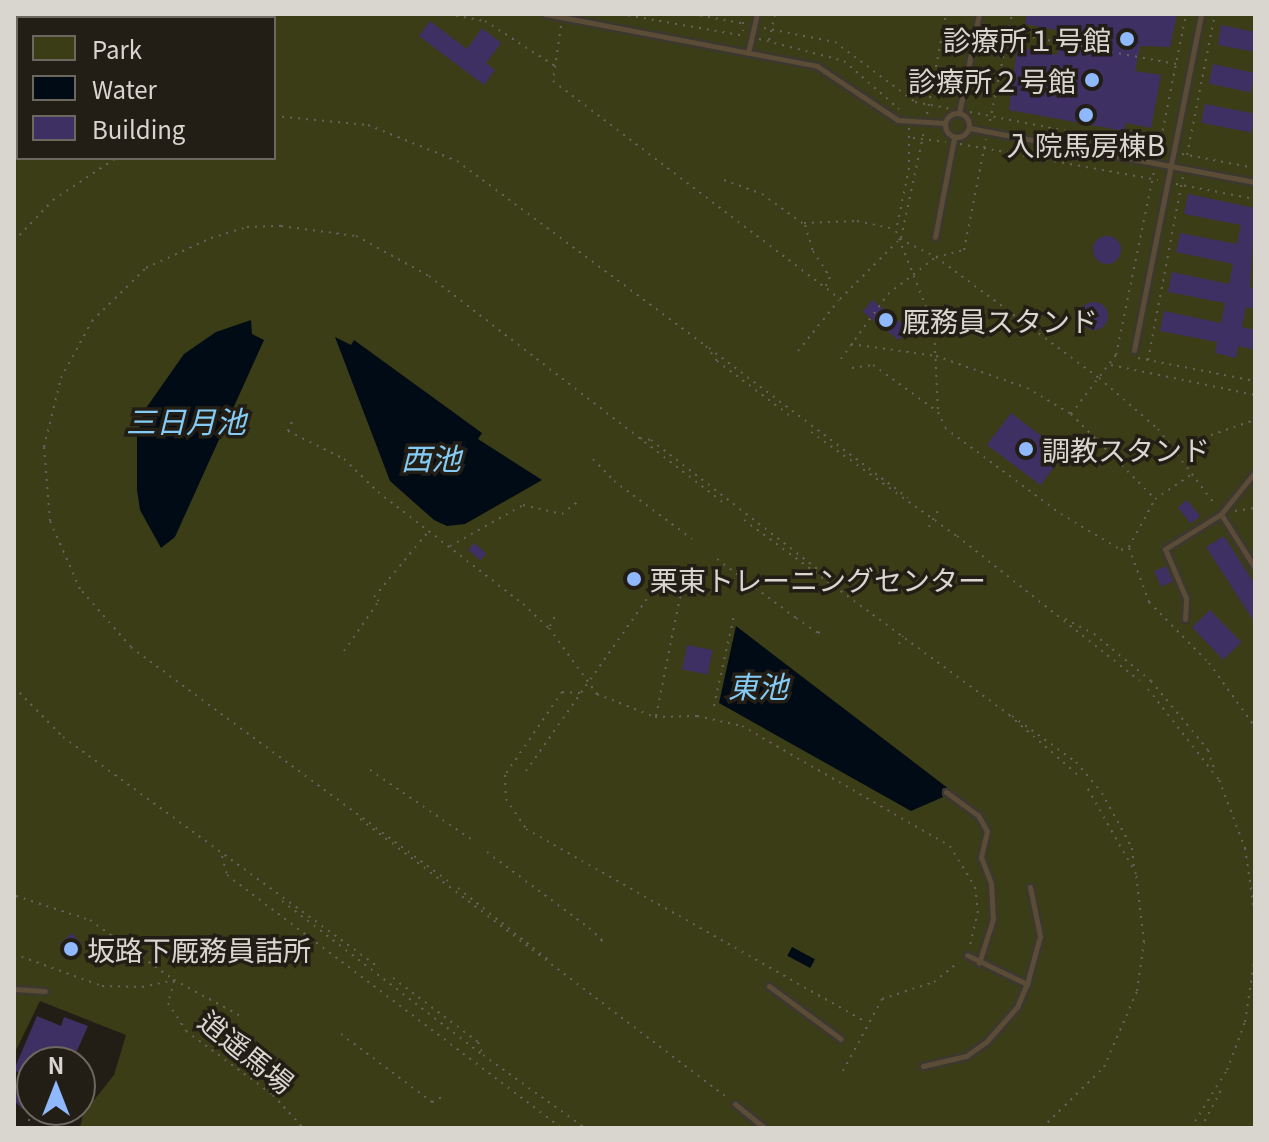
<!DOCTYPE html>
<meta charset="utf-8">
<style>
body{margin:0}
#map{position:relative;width:1269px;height:1142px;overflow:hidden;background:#231e15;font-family:Georgia,"Noto Sans JP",serif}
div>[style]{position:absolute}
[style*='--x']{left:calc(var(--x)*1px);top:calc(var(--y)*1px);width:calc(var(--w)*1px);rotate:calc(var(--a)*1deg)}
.green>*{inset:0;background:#3b3d17}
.water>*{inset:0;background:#000b16;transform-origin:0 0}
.building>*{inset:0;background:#3f3063;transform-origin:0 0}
.round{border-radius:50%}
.path>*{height:2px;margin-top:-1px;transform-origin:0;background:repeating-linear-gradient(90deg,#66625a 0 2px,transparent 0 8px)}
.roads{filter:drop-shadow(2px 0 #3c382f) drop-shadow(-2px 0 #3c382f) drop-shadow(0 2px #3c382f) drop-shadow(0 -2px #3c382f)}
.service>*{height:5px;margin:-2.5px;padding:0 2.5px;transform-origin:2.5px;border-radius:2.5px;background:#5a4c36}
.service>.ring{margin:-2.5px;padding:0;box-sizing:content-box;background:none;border:5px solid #5a4c36;border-radius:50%}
.dots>*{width:22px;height:22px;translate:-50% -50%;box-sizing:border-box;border:4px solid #231e15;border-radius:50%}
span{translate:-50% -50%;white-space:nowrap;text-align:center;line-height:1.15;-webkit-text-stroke:7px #231e15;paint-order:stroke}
.poi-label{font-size:28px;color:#d9d5cf}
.right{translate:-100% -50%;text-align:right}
.left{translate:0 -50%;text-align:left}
.street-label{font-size:28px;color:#d9d5cf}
.water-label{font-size:30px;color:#84cbf5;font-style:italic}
.frame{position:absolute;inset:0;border:16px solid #d9d5cf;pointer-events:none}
.legend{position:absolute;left:16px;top:16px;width:260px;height:144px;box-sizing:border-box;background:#231e15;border:2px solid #6c675f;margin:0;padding:10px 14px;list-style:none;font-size:24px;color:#d9d5cf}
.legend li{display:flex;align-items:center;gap:16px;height:40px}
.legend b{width:40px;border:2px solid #6c675f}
.north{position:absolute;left:16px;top:1046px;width:80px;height:80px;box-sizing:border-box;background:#231e15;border:2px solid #6c675f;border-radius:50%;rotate:0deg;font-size:22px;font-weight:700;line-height:32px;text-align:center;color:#d9d5cf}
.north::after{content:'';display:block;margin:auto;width:28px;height:36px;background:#90b8fd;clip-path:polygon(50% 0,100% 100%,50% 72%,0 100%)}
</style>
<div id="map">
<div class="green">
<i style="clip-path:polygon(evenodd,14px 14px,1255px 14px,1255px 1128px,80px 1128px,83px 1114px,114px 1075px,126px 1035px,40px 1001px,14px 1054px,14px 14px,18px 18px,274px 18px,274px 158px,18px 158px,18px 18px)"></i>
</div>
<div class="water">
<i style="clip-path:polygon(251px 320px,252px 334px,264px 340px,175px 537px,161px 548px,140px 510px,137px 490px,137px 436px,144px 411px,184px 354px,216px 332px)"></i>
<i style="clip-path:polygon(335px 337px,351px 345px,354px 340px,482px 433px,478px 439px,542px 480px,465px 524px,447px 526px,434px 520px,390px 481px)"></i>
<i style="clip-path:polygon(736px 626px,949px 789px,943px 797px,911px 811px,719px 703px)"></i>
<i style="left:792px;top:947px;width:26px;height:10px;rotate:28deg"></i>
</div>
<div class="building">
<i style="clip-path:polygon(1027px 14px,1177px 14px,1170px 47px,1140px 46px,1135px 71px,1161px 75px,1151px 128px,1126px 123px,1124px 131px,1009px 110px,1017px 47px,1057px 55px,1061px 31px,1025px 24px)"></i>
<i style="clip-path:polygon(430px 21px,467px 49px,482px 28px,501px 43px,486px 63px,495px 70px,484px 85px,419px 36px)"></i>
<i style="clip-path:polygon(1221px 25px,1255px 32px,1255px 52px,1218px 45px)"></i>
<i style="left:1213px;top:64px;width:43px;height:20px;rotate:12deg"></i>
<i style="left:1205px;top:104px;width:51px;height:19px;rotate:11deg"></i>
<i style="clip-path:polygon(1188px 194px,1255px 208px,1250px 288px,1255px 289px,1255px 309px,1246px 307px,1242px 327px,1255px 330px,1255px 350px,1238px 346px,1236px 358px,1215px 353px,1217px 342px,1160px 331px,1164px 311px,1221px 323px,1225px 303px,1168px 292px,1172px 272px,1229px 284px,1233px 264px,1176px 252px,1180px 233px,1237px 244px,1241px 225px,1184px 214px)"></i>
<i class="round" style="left:1093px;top:236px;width:28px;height:28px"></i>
<i style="left:872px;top:300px;width:46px;height:15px;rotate:38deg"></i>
<i class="round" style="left:1080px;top:302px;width:28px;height:28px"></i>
<i style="left:1011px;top:413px;width:67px;height:40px;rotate:37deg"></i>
<i style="left:1187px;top:500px;width:21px;height:12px;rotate:51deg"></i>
<i style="clip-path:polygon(1224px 536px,1255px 584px,1255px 623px,1206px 547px)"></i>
<i style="left:474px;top:543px;width:16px;height:9px;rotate:40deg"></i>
<i style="left:1166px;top:566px;width:17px;height:13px;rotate:66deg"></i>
<i style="left:1210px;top:610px;width:45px;height:25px;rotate:46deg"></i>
<i style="left:687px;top:645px;width:26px;height:25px;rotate:11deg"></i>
<i style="left:72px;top:933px;width:15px;height:16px;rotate:48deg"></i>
<i style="clip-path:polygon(37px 1016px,61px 1026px,64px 1017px,88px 1026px,72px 1062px,32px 1062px,32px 1080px,14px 1070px)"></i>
<i style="clip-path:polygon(14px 1082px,32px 1099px,32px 1109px,24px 1110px,14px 1101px)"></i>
</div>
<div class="path">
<i style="--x:448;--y:14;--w:38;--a:11"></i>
<i style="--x:485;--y:21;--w:83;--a:32.7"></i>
<i style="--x:620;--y:14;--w:127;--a:10"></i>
<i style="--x:692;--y:14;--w:55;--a:10.5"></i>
<i style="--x:743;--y:14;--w:17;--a:90"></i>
<i style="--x:561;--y:26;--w:56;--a:98.3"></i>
<i style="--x:553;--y:81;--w:360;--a:37.2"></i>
<i style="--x:840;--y:299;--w:85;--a:-45"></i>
<i style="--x:900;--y:239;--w:40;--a:26.6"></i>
<i style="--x:936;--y:257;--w:203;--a:36.6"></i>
<i style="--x:1099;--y:378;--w:78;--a:40.8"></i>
<i style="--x:1158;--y:429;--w:96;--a:53"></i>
<i style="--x:764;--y:28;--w:72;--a:11.2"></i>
<i style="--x:835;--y:42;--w:100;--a:36.9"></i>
<i style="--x:915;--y:102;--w:38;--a:11"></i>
<i style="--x:1009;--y:33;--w:170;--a:10.5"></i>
<i style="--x:759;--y:39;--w:88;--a:14.5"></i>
<i style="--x:844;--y:61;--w:73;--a:41.1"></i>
<i style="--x:769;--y:40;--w:27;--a:-77"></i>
<i style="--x:970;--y:112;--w:198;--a:11.1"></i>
<i style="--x:927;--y:114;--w:102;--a:-79.2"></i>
<i style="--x:274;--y:116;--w:94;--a:5.5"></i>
<i style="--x:368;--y:125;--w:96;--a:22"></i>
<i style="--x:457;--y:161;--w:310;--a:36.6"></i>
<i style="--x:706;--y:346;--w:19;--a:54"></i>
<i style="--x:717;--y:361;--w:90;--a:36.9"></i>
<i style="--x:990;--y:121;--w:109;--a:-78.4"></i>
<i style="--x:909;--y:128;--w:40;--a:90"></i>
<i style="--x:909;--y:168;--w:64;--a:101.7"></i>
<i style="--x:896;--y:231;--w:103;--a:68.4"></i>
<i style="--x:934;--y:327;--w:85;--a:87.3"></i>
<i style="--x:938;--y:412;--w:17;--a:66"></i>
<i style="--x:945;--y:428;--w:144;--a:36.6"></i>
<i style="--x:1061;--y:514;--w:70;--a:31"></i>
<i style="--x:1121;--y:550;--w:9;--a:-21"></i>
<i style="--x:1129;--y:547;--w:55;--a:-61.6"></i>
<i style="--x:1155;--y:499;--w:45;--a:-34"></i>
<i style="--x:913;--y:138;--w:33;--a:7"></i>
<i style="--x:960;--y:144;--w:201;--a:10.3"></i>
<i style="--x:1158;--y:154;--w:143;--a:-78.7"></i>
<i style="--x:1182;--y:154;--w:74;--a:10.9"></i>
<i style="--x:1187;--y:155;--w:144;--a:-78.8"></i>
<i style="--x:724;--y:180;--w:40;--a:20.2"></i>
<i style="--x:762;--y:194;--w:53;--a:35.8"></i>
<i style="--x:805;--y:225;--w:27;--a:73"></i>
<i style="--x:813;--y:251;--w:31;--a:57"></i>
<i style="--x:830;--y:277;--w:10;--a:114"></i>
<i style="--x:1176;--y:184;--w:80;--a:10.8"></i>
<i style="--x:804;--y:223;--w:53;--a:-2.2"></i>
<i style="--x:857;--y:221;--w:39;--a:12"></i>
<i style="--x:901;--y:238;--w:108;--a:-77.8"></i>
<i style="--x:14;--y:241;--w:57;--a:-46.4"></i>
<i style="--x:53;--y:200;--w:76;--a:-33.7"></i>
<i style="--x:851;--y:344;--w:86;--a:8"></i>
<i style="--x:936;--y:356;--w:96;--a:19.4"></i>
<i style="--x:1027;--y:388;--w:51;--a:30.6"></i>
<i style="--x:1071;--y:414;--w:74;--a:-52.7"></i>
<i style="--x:1116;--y:355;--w:187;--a:-78.3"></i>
<i style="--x:709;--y:348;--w:249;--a:37"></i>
<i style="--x:798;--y:351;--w:65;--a:-51.2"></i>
<i style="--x:1138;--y:358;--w:119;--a:11.1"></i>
<i style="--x:841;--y:359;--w:80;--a:-54.1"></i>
<i style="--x:888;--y:294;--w:61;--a:-37.6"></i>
<i style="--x:936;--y:257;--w:29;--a:-14"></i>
<i style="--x:964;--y:250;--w:113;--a:-78.8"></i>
<i style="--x:1148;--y:360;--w:186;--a:-79.2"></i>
<i style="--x:1111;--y:365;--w:147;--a:11.8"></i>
<i style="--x:852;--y:368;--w:21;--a:-8"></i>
<i style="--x:873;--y:365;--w:79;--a:35.7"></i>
<i style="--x:1071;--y:414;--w:120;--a:45.3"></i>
<i style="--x:292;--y:422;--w:10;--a:114"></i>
<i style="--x:288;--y:431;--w:63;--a:26.6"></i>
<i style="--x:344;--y:459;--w:47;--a:44.1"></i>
<i style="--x:378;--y:492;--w:183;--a:37.7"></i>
<i style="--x:523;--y:604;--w:35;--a:43"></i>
<i style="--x:549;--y:628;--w:82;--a:54"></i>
<i style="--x:597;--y:694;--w:62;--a:21.6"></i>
<i style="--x:655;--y:717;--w:42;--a:-1.4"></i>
<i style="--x:697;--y:716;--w:46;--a:12.5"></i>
<i style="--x:742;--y:726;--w:240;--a:30"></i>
<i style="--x:950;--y:846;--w:48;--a:58.6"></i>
<i style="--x:975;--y:887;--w:24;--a:83"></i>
<i style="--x:978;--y:911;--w:37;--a:103"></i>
<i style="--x:811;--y:432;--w:179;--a:35.5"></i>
<i style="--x:957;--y:536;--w:233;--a:38.4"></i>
<i style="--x:640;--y:438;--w:11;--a:10"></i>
<i style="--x:651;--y:440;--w:238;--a:37.8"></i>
<i style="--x:1173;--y:448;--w:87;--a:-18.9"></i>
<i style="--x:593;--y:459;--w:30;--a:46"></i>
<i style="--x:614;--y:481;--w:97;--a:36.6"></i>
<i style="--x:1255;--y:497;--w:13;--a:90"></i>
<i style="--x:1235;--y:511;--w:18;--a:-9"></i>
<i style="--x:744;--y:520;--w:329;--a:36.3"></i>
<i style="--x:1009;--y:715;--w:91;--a:41"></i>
<i style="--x:929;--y:527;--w:21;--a:-61"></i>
<i style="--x:450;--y:546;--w:84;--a:-29.3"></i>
<i style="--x:523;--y:505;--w:40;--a:13"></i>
<i style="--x:562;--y:514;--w:23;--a:-38"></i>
<i style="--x:1129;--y:548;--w:58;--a:69.7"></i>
<i style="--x:1149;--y:602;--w:86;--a:45.5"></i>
<i style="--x:1209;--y:663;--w:79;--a:54.3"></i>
<i style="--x:717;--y:559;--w:99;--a:36.8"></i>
<i style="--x:796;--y:618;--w:27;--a:34"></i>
<i style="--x:818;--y:633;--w:6;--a:-18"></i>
<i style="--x:1065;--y:619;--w:33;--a:27"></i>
<i style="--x:1094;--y:634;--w:74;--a:39.5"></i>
<i style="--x:1151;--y:681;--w:89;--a:50.4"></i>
<i style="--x:1208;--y:750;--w:22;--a:72"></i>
<i style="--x:550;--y:626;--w:15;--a:-62"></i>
<i style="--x:899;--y:644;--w:9;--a:-63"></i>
<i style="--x:344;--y:651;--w:61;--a:-55"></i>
<i style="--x:379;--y:601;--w:6;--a:-141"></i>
<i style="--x:374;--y:597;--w:85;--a:-50.3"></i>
<i style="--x:14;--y:687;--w:70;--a:45.6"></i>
<i style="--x:63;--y:737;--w:392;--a:36.1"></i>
<i style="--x:1148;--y:689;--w:115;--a:52"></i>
<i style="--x:1219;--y:780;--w:73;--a:69.1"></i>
<i style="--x:1245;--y:848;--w:69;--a:81.6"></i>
<i style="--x:580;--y:693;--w:18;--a:-177"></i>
<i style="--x:562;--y:692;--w:101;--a:124.5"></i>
<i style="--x:505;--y:775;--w:24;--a:88"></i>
<i style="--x:506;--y:799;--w:36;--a:56"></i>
<i style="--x:526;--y:829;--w:391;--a:29.6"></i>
<i style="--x:714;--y:706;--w:93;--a:-77.6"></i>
<i style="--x:656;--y:716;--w:126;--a:-78.6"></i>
<i style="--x:1012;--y:716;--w:79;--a:35.7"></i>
<i style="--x:1076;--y:762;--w:40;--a:50"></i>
<i style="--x:1102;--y:793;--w:63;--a:61.4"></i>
<i style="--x:1132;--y:848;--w:19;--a:84"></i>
<i style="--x:370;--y:770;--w:127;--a:34.4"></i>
<i style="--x:526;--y:771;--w:226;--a:-54.9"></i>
<i style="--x:360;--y:819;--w:461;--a:37.2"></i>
<i style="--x:487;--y:852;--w:127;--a:36.7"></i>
<i style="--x:589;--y:928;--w:18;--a:43"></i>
<i style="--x:602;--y:940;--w:4;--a:117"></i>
<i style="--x:222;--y:856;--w:20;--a:75"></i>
<i style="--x:227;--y:875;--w:419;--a:37.1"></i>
<i style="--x:448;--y:881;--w:394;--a:-143.6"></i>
<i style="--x:131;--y:647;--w:77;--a:-131.3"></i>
<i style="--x:80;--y:589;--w:74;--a:-113.8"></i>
<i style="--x:50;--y:521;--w:74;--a:-94.6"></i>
<i style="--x:44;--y:447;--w:71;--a:-76.2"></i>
<i style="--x:61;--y:378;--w:65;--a:-61.5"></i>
<i style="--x:92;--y:321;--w:76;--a:-44.5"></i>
<i style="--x:146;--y:268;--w:72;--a:-24.8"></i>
<i style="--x:211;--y:238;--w:38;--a:-17"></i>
<i style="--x:247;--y:227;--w:34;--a:-2"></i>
<i style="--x:281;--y:226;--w:76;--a:7.6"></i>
<i style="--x:356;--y:236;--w:83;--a:28.7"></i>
<i style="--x:429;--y:276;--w:372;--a:37.6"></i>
<i style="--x:458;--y:888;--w:119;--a:38.5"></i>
<i style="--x:14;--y:889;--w:37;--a:90"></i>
<i style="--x:16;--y:896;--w:78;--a:18"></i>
<i style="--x:90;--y:920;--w:103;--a:35.5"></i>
<i style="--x:174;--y:980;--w:74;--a:28.3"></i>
<i style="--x:282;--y:901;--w:253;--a:37.5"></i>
<i style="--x:14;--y:954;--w:94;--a:20"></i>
<i style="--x:102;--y:986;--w:40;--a:1.4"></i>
<i style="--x:142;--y:987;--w:33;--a:-12"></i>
<i style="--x:393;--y:978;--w:106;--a:37"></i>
<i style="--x:478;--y:1042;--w:14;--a:69"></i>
<i style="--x:483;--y:1055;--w:125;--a:35.6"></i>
<i style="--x:174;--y:981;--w:23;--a:105"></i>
<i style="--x:168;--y:1003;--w:33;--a:57"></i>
<i style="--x:186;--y:1031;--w:108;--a:36.3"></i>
<i style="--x:273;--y:1095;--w:45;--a:47.7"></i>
<i style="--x:341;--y:1034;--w:114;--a:36.8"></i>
<i style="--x:432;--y:1102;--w:13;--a:-27"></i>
<i style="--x:843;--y:1071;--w:82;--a:-61.6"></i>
<i style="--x:882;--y:999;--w:55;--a:-18.1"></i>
<i style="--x:934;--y:982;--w:32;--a:-39"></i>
<i style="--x:14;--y:1079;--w:23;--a:38"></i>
<i style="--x:25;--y:1128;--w:20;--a:-63"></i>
<i style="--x:1042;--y:1128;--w:87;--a:-44.5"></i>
<i style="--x:1104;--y:1067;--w:83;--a:-66.5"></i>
<i style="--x:1137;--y:991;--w:49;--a:-81.9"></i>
<i style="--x:1144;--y:942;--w:68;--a:-96.7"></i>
<i style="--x:1136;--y:874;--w:103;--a:-119.5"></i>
<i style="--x:1191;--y:1128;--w:68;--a:-58.2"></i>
<i style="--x:1227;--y:1070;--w:51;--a:-69.4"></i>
<i style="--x:1245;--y:1022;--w:67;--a:-81.4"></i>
<i style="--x:1201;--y:1128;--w:45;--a:-62.3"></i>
</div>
<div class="roads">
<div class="service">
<i style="--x:545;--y:14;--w:277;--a:10.8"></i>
<i style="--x:817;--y:66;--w:97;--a:33.7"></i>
<i style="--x:898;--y:120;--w:46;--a:3.7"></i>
<i style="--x:82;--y:18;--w:6;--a:-39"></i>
<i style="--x:748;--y:53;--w:40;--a:-77"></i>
<i style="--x:14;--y:71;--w:5;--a:-37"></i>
<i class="ring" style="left:945px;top:113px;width:19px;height:19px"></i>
<i style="--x:959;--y:113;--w:101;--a:-78.6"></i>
<i style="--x:969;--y:128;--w:291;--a:10.7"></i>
<i style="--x:935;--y:237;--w:101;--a:-79.1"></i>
<i style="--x:1134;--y:350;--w:343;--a:-78.7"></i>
<i style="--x:1255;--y:472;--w:54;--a:129"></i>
<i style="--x:1221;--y:514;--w:64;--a:57.8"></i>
<i style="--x:1185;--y:619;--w:21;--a:-87"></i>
<i style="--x:1186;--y:598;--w:53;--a:-113.2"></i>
<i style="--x:1165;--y:549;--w:66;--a:-32"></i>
<i style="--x:946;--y:792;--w:39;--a:36"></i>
<i style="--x:978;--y:815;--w:18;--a:61"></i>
<i style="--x:987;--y:831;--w:27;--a:103"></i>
<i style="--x:981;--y:857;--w:28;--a:69"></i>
<i style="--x:991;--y:883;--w:36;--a:87"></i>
<i style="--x:993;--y:919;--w:46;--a:107.7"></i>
<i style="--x:967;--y:955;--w:67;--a:25.8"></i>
<i style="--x:1027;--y:984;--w:50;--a:-74.8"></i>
<i style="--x:1040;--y:936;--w:50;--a:-101.5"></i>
<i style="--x:769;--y:986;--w:89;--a:36.4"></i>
<i style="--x:14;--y:989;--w:31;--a:4"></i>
<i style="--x:923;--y:1066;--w:44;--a:-13.1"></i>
<i style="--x:966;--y:1056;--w:24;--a:-35"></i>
<i style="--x:986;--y:1042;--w:47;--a:-48.5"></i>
<i style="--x:1017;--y:1007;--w:25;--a:-67"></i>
<i style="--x:735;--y:1104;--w:38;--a:39"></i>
</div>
</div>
<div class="dots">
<i style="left:1127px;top:39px;background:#90b8fd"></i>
<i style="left:1092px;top:80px;background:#90b8fd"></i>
<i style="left:1086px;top:115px;background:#90b8fd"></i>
<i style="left:886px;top:320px;background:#90b8fd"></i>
<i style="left:1026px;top:449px;background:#90b8fd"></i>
<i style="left:634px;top:579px;background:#90b8fd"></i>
<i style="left:71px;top:949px;background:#90b8fd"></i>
</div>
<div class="poi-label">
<span class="right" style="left:1111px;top:39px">診療所１号館</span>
<span class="right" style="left:1076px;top:80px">診療所２号館</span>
<span style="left:1086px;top:144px">入院馬房棟B</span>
<span class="left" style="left:902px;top:320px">厩務員スタンド</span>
<span class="left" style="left:1042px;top:449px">調教スタンド</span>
<span class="left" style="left:650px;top:579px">栗東トレーニングセンター</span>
<span class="left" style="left:87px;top:949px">坂路下厩務員詰所</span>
</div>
<div class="street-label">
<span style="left:247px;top:1051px;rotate:39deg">逍遥馬場</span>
</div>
<div class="water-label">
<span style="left:186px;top:420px">三日月池</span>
<span style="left:431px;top:457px">西池</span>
<span style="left:758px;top:685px">東池</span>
</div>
<div class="frame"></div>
<ul class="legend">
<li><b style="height:22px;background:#3b3d17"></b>Park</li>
<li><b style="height:22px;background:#000b16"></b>Water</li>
<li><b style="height:22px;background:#3f3063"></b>Building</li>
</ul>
<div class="north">N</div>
</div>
